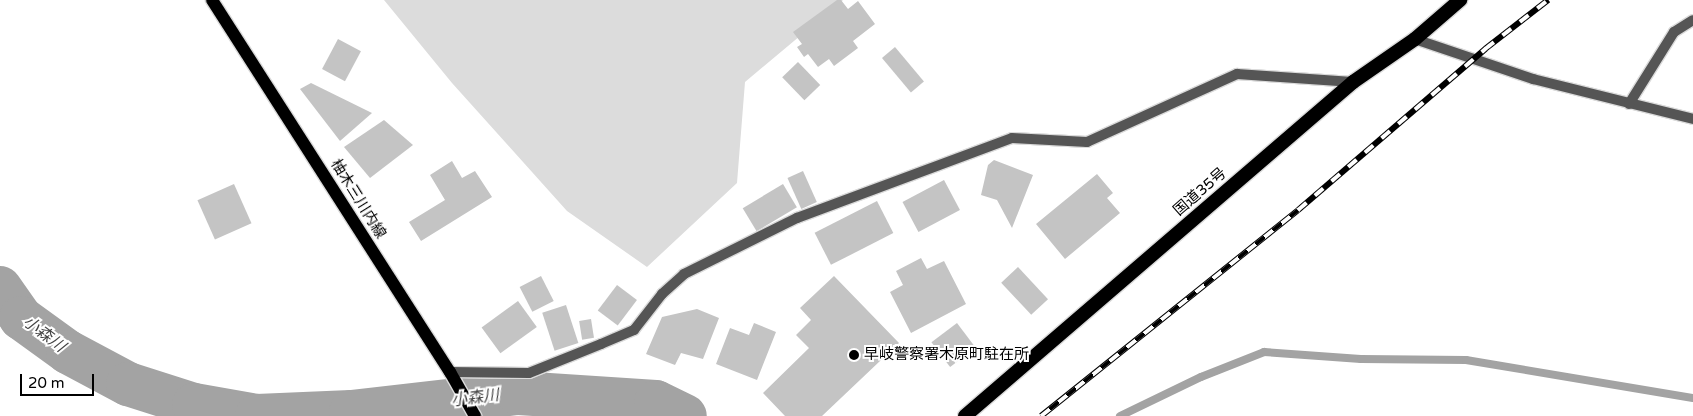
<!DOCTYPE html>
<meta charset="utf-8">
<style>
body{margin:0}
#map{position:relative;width:1693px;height:416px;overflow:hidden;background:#fff;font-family:"Varela Round","Noto Sans JP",sans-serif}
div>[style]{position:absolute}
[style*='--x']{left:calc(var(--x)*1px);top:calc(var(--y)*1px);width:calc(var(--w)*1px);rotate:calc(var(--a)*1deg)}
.green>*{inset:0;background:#dcdcdc}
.stream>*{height:8px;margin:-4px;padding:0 4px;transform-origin:4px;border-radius:4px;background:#a3a3a3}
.river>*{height:44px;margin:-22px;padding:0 22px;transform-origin:22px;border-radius:22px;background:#a3a3a3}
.building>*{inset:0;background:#c4c4c4;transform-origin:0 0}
.roads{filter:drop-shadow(1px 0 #dbdbdb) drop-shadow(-1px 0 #dbdbdb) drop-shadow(0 1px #dbdbdb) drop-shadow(0 -1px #dbdbdb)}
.minor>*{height:10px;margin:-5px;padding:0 5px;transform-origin:5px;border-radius:5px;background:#555}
.primary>*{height:12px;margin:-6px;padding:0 6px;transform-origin:6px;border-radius:6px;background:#000}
.trunk>*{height:14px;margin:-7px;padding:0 7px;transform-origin:7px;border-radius:7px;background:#000}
.rail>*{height:5.5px;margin-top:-2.75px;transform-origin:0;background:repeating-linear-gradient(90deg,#fff 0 11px,#000 0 22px);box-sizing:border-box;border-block:1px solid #000}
.dots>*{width:14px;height:14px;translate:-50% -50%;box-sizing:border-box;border:2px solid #fff;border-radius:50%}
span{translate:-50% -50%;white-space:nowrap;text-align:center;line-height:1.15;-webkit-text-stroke:4px #fff;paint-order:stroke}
.street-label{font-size:15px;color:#000}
.poi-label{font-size:15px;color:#000}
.left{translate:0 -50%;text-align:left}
.water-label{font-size:16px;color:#444;font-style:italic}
.scale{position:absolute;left:20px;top:374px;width:74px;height:22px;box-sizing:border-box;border:2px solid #000;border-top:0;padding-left:6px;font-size:15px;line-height:18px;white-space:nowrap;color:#000;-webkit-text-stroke:4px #fff;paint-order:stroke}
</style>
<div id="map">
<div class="green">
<i style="clip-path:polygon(384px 0,843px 0,745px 82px,737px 183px,647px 267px,567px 211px,452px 83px)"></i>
</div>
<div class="stream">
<i style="--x:1120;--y:416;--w:90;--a:-25.7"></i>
<i style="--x:1201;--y:377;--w:68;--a:-21.6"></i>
<i style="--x:1264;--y:352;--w:97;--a:4.1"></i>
<i style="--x:1361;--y:359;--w:105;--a:0.5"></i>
<i style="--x:1466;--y:360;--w:230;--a:9.5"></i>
</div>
<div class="river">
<i style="--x:0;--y:288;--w:37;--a:55"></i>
<i style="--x:21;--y:318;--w:58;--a:35.9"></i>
<i style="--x:68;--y:352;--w:68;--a:28.1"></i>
<i style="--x:128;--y:384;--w:69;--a:17.7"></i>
<i style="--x:194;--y:405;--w:64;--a:9.9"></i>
<i style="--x:257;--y:416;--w:94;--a:-2.4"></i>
<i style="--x:351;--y:412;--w:168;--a:-6.5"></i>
<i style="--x:518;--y:393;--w:138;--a:3.7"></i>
<i style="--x:656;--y:402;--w:32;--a:26"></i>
</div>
<div class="building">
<i style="clip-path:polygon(837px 0,841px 0,848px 9px,858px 1px,875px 24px,853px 41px,858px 48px,834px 66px,829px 59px,818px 67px,808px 54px,804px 57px,797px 47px,802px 44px,793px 32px)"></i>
<i style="left:338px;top:39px;width:26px;height:34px;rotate:28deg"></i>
<i style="left:895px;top:47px;width:45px;height:17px;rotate:50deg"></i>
<i style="left:798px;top:62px;width:32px;height:22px;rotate:46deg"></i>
<i style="clip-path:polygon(311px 83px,372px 113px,340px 141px,300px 89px)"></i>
<i style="clip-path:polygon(384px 120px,413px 145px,370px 178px,344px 147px)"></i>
<i style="clip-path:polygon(994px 160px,1033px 175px,1012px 228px,997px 200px,981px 195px,988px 165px)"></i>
<i style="clip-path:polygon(452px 161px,462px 178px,475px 171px,492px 197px,421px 241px,409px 222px,445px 200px,430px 175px)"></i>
<i style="left:803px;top:171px;width:34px;height:17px;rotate:66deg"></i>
<i style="clip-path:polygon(1097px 174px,1113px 193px,1107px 198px,1120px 213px,1065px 259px,1036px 224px)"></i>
<i style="left:944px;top:180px;width:34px;height:47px;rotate:62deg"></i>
<i style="left:234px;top:184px;width:43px;height:40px;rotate:66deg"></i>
<i style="left:783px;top:184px;width:27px;height:47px;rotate:59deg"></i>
<i style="left:877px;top:201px;width:36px;height:70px;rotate:63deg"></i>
<i style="clip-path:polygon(921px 258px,927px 269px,944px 261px,966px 304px,911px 333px,890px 292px,903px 285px,896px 271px)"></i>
<i style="left:1018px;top:267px;width:44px;height:23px;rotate:47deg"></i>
<i style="left:541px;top:276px;width:28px;height:24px;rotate:63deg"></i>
<i style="clip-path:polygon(834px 276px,899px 343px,822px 416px,785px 416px,763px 393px,809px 348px,796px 335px,811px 320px,800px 308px)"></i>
<i style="left:617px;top:285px;width:25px;height:32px;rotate:37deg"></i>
<i style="left:518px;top:301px;width:32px;height:45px;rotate:54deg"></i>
<i style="left:566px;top:305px;width:40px;height:25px;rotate:72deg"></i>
<i style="clip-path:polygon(697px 309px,719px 318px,703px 359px,681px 353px,675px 365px,646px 354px,662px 317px)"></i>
<i style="left:591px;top:319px;width:19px;height:12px;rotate:81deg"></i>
<i style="clip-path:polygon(754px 323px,776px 332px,757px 380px,716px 364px,730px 328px,749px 335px)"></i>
<i style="left:957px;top:323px;width:31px;height:32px;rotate:53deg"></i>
</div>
<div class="roads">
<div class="minor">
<i style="--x:1415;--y:39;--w:125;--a:18.7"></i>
<i style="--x:1533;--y:79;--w:165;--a:14"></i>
<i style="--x:1629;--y:104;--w:85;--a:-58"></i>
<i style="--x:1674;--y:32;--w:22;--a:-32"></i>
<i style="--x:450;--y:372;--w:79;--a:0.7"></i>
<i style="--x:529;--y:373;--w:78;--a:-21.9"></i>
<i style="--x:601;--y:344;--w:36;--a:-23"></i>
<i style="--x:634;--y:330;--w:46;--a:-52.1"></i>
<i style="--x:662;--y:294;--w:30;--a:-42"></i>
<i style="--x:684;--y:274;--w:126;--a:-26.4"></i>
<i style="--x:797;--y:218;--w:229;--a:-20.4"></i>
<i style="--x:1012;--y:138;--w:75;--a:3.1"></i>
<i style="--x:1087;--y:142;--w:165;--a:-24.4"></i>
<i style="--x:1237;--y:74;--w:116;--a:3.9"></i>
</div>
<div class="primary">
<i style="--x:212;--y:0;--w:442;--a:57.4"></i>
<i style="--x:450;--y:372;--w:51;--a:60.4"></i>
</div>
<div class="trunk">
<i style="--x:965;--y:416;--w:512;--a:-40.72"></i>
<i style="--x:1353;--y:82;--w:75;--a:-34.7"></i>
<i style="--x:1415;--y:39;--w:60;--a:-40.9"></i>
</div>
</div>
<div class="rail">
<i style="--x:1041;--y:416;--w:329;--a:-38.7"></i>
<i style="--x:1298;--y:210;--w:247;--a:-40.7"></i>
<i style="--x:1485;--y:49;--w:80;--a:-37.9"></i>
</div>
<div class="dots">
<i style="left:854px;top:355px;background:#000"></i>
</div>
<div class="street-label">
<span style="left:1200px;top:192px;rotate:-41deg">国道35号</span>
<span style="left:358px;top:199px;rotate:58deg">柚木三川内線</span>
</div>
<div class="poi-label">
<span class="left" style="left:864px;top:355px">早岐警察署木原町駐在所</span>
</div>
<div class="water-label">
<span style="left:44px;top:334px;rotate:37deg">小森川</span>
<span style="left:475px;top:398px;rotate:-7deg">小森川</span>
</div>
<div class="scale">20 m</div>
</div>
